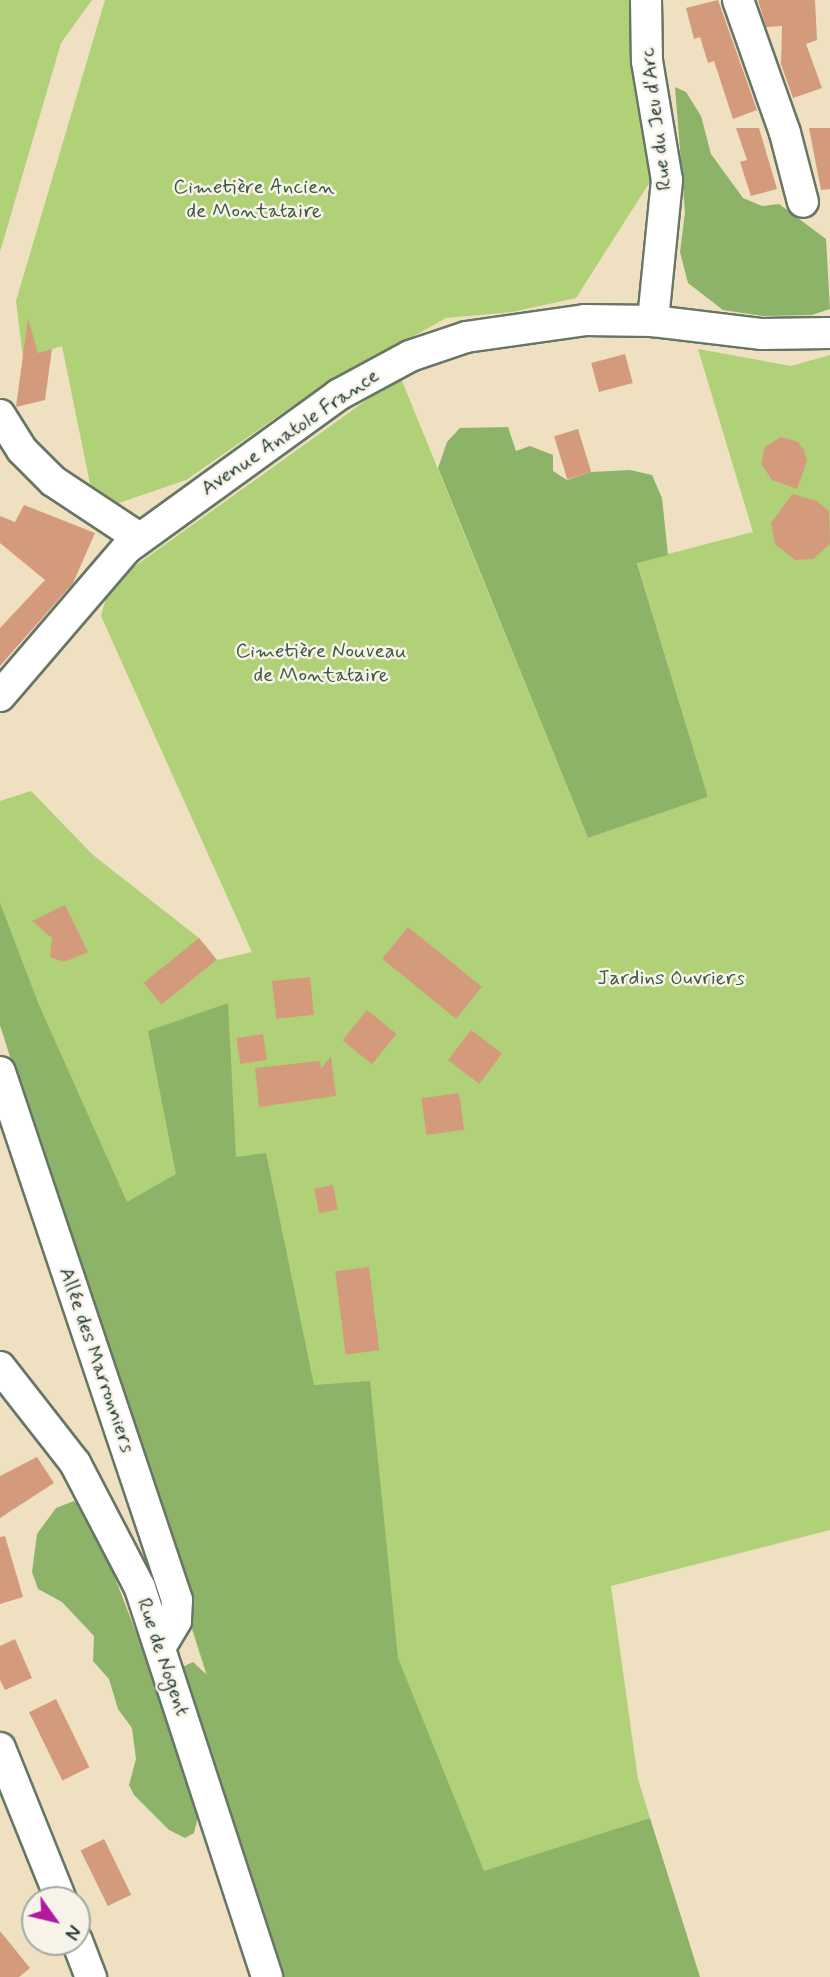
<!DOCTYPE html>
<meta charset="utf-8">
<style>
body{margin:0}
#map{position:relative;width:830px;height:1977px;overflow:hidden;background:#eee0c0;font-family:Mynerve,sans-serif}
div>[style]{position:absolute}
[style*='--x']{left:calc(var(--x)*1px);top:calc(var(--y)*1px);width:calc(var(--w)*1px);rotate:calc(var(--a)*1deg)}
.green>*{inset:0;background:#b1d178}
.forest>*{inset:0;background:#8cb368}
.building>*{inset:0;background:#d39b7c;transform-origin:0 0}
.roads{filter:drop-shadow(2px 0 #677665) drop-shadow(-2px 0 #677665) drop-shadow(0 2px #677665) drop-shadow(0 -2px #677665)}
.minor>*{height:30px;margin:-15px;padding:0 15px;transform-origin:15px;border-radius:15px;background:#fff}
span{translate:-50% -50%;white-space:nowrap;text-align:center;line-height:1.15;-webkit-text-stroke:5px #f7f3e8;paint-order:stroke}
.street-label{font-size:21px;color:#1f3d34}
.park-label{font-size:21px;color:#3c5b42}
.north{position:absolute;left:21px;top:1886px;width:70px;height:70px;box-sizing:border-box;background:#f7f3e8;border:2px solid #a1aaa0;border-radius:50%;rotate:124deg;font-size:19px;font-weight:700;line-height:28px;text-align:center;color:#1f3d34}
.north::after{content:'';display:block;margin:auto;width:24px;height:32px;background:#b5179e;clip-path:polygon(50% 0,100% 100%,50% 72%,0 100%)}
</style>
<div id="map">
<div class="green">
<i style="clip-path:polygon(0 0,92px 0,61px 43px,0 252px)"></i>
<i style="clip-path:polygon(105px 0,634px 0,635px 96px,653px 177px,576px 298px,512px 312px,446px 318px,307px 396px,186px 480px,116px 504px,101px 497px,90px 484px,62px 346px,23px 358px,16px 301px)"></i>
<i style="clip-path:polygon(698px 349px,791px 366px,830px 355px,830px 1530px,611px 1586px,638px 1779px,650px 1818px,315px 1926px,207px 1677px,0 1025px,0 801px,31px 791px,93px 855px,199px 938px,217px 960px,252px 952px,101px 616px,110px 584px,400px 376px,588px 838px,708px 797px,637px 562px,753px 532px)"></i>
</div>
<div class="forest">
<i style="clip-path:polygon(675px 87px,686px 92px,701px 116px,711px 154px,743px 198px,762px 206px,779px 204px,826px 239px,830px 309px,812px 315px,763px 316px,723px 310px,688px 283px,680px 252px,685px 212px)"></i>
<i style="clip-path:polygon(508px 427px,516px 451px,530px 446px,553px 455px,553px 471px,567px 480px,591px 472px,630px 470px,652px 475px,662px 498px,668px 555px,637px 563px,708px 797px,588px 838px,438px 468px,447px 442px,460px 428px)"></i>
<i style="clip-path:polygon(0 903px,39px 1005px,127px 1202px,176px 1174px,148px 1031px,228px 1003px,236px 1157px,266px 1153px,314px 1385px,370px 1381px,398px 1658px,484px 1871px,650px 1818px,700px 1977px,283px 1977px,180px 1668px,193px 1662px,207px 1675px,0 1025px)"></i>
<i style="clip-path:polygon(74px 1501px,92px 1518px,152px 1674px,171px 1711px,200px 1808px,194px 1833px,185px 1838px,169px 1830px,134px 1795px,129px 1785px,136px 1759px,132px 1728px,118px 1709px,109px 1679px,93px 1661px,94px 1636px,62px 1602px,38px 1589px,32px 1572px,37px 1534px,56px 1508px)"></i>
</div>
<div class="building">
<i style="clip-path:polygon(718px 0,757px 110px,733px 119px,714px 61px,708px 63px,700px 37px,694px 39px,686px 8px)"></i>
<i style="clip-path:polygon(758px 0,815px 0,817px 40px,806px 44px,822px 88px,793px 98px,781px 64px,782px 26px,766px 27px)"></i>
<i style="clip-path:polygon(736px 128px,759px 128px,777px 189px,751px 196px,740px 162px,747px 160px)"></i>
<i style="clip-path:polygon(809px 128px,830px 128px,830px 189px,821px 190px)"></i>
<i style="clip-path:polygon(28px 318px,38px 353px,52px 349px,45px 400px,16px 407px)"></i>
<i style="left:625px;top:354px;width:30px;height:35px;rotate:75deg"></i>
<i style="left:578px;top:429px;width:45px;height:25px;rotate:73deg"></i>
<i style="clip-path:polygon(781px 437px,798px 442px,804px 450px,807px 461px,797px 489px,772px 480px,761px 464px,765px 447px)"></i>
<i style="clip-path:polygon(792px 494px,817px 501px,829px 511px,830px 544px,813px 559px,795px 560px,775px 544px,771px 523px)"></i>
<i style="clip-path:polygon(24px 505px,95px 533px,73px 583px,0 666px,0 628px,45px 580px,0 543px,0 516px,15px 522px)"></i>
<i style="clip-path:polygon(65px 905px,88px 952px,64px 962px,50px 957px,52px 938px,32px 921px)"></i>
<i style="left:408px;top:927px;width:95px;height:41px;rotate:39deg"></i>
<i style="left:199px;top:938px;width:28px;height:71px;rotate:51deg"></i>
<i style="left:310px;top:977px;width:38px;height:38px;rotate:84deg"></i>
<i style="left:367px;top:1010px;width:38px;height:39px;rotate:39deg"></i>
<i style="left:471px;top:1030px;width:39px;height:38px;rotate:37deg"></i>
<i style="left:263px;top:1034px;width:26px;height:27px;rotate:81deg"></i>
<i style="clip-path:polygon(331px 1056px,336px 1096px,259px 1107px,255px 1068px,320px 1061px,321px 1069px)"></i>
<i style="left:459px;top:1093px;width:37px;height:38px;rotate:82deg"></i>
<i style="left:333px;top:1185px;width:25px;height:19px;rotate:79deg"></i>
<i style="left:369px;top:1267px;width:84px;height:34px;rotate:83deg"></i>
<i style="clip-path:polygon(37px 1457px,54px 1483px,0 1518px,0 1476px)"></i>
<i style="clip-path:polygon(5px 1536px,23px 1597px,0 1604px,0 1537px)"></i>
<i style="clip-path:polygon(15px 1639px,32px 1678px,5px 1690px,0 1680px,0 1646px)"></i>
<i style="left:56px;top:1699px;width:76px;height:30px;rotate:64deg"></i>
<i style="left:104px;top:1839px;width:62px;height:26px;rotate:64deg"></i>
<i style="clip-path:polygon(0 1931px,30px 1968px,19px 1977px,0 1977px)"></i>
</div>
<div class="roads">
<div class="minor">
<i style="--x:646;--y:0;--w:61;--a:89.1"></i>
<i style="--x:647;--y:61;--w:121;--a:80.5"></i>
<i style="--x:667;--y:180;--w:142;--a:95.7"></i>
<i style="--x:738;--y:0;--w:141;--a:70.5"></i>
<i style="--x:785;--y:133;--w:71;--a:75.4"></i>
<i style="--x:0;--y:415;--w:41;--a:57.8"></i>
<i style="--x:22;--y:450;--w:44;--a:45"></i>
<i style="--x:53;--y:481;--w:103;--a:33.5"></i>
<i style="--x:0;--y:696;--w:195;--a:-49.4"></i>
<i style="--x:127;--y:548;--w:261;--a:-35.9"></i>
<i style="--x:338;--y:395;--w:82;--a:-28.4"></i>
<i style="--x:410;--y:356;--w:59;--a:-18.7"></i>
<i style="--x:466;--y:337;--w:120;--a:-8.1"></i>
<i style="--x:585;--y:320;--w:68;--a:0.8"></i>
<i style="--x:653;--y:321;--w:110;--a:6.8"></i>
<i style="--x:762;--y:334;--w:68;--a:-0.8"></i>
<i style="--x:0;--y:1072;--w:557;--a:71.47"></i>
<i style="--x:177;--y:1600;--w:21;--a:93"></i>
<i style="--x:176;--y:1621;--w:29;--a:121"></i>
<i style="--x:0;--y:1367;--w:122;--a:52"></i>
<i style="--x:75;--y:1463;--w:141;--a:62.5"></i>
<i style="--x:140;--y:1588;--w:409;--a:71.9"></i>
<i style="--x:0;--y:1748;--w:164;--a:68.1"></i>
<i style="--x:77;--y:1941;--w:39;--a:69"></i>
</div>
</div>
<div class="street-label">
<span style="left:656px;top:119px;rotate:-97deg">Rue du Jeu d'Arc</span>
<span style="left:290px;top:432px;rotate:-34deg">Avenue Anatole France</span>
<span style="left:97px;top:1360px;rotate:71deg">Allée des Marronniers</span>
<span style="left:163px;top:1657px;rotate:71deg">Rue de Nogent</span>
</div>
<div class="park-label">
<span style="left:254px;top:199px">Cimetière Ancien<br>de Montataire</span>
<span style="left:321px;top:663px">Cimetière Nouveau<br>de Montataire</span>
<span style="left:671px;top:978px">Jardins Ouvriers</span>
</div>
<div class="north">N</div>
</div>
